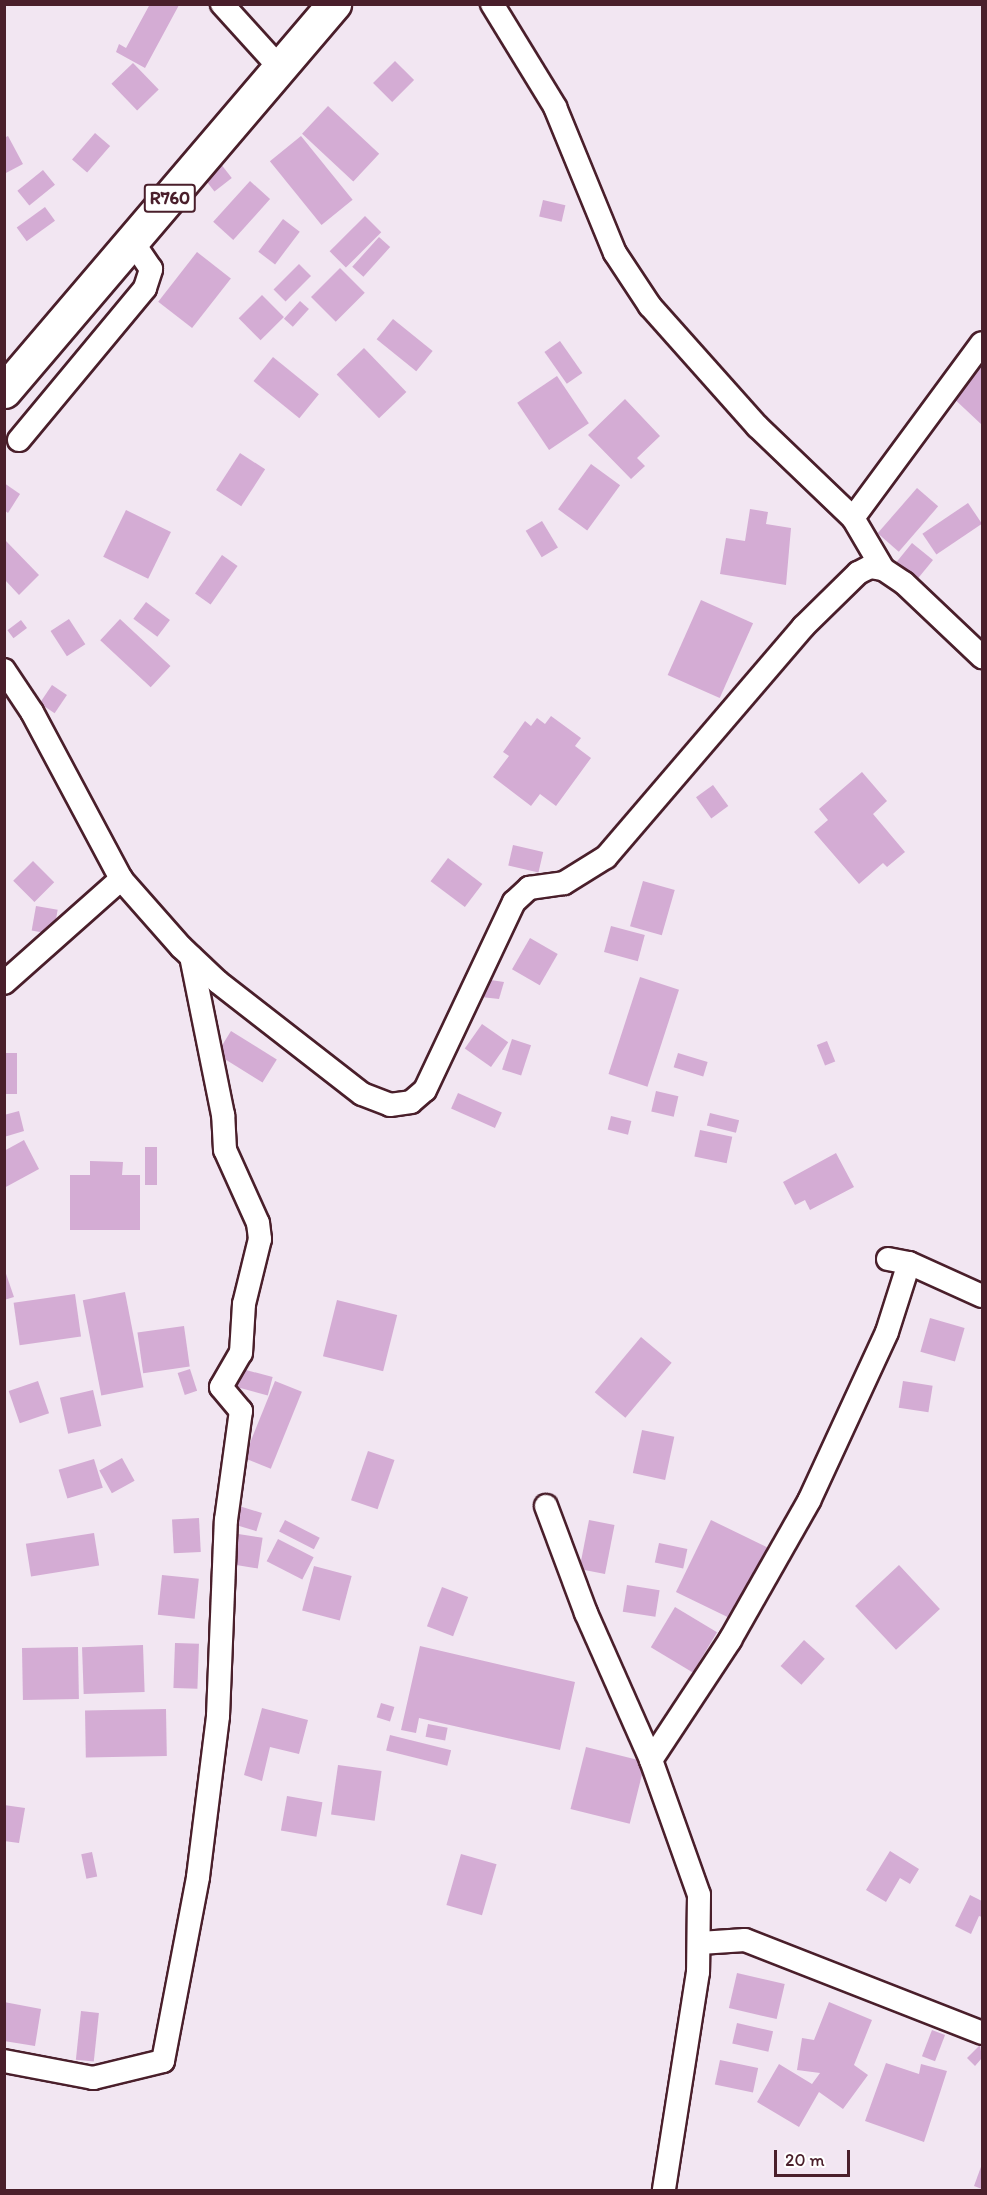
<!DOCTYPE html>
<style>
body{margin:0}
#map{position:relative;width:987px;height:2195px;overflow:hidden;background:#f2e6f2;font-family:Itim,sans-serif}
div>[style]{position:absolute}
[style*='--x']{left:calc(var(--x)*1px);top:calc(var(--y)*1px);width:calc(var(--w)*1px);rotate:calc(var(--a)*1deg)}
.building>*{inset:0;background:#d4acd4;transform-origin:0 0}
.roads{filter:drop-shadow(2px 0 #4a1f2b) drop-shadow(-2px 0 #4a1f2b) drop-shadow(0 2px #4a1f2b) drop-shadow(0 -2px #4a1f2b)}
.minor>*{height:22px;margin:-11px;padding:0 11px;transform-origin:11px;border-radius:11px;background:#fff}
.primary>*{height:33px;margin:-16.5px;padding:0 16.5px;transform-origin:16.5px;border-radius:16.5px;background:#fff}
span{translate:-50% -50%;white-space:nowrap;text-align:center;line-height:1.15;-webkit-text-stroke:4.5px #fff;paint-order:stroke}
.shield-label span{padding:2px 4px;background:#fff;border:2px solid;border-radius:4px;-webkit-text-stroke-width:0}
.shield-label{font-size:18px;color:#4a1f2b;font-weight:700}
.frame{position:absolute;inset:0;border:6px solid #4a1f2b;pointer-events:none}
.scale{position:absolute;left:774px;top:2150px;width:76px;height:27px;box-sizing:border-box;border:3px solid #4a1f2b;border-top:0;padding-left:8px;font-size:18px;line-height:21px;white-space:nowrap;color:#4a1f2b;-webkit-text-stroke:4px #fff;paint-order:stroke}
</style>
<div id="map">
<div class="building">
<i style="clip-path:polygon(150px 4px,179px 5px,145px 68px,116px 52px,119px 44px,126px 48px)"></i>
<i style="left:395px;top:61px;width:27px;height:31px;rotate:45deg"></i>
<i style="left:133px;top:63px;width:37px;height:30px;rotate:46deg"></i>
<i style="left:328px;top:106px;width:70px;height:38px;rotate:43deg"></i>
<i style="left:95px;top:133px;width:20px;height:35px;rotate:41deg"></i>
<i style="clip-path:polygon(8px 136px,23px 164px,4px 174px,4px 138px)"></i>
<i style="left:301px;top:136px;width:82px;height:40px;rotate:51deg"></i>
<i style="left:217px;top:159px;width:24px;height:22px;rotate:52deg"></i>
<i style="left:43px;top:170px;width:19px;height:33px;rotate:51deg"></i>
<i style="left:250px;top:181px;width:27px;height:55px;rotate:42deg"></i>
<i style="left:543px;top:200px;width:23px;height:17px;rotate:13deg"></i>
<i style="left:45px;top:207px;width:17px;height:35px;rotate:54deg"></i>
<i style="left:365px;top:216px;width:23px;height:50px;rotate:45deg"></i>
<i style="left:283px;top:219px;width:21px;height:41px;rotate:37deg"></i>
<i style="left:379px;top:237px;width:15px;height:40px;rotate:42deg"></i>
<i style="left:197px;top:252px;width:43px;height:63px;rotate:38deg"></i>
<i style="left:299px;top:264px;width:17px;height:36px;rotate:45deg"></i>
<i style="left:340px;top:268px;width:35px;height:41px;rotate:45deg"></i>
<i style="left:262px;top:295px;width:31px;height:33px;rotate:45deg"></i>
<i style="left:300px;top:301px;width:12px;height:24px;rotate:42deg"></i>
<i style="left:393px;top:319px;width:51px;height:26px;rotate:39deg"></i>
<i style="left:560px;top:341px;width:39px;height:19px;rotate:55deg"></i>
<i style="left:364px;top:348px;width:61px;height:38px;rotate:46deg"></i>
<i style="left:273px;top:357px;width:59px;height:31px;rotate:39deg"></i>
<i style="clip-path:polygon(982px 360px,982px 425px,949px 394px)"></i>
<i style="left:557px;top:376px;width:57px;height:48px;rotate:56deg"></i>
<i style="clip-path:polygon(625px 399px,660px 436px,637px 458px,645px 466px,631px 479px,588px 435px)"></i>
<i style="left:240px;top:453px;width:30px;height:44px;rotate:33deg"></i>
<i style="left:591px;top:464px;width:36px;height:56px;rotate:36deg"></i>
<i style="clip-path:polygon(4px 483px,20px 494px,8px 513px,4px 510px)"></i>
<i style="left:917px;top:488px;width:28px;height:60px;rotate:41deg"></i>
<i style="left:968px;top:503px;width:25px;height:55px;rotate:56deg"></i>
<i style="clip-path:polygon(750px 509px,768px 512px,766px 524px,791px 528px,786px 585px,720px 574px,726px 538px,745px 541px)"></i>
<i style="left:126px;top:510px;width:50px;height:52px;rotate:26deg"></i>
<i style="left:542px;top:521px;width:31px;height:19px;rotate:59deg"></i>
<i style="clip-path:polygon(5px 540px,39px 575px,19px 595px,5px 580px)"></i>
<i style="left:912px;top:543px;width:27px;height:32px;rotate:39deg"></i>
<i style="left:222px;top:555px;width:19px;height:47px;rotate:35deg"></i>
<i style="left:701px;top:600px;width:57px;height:82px;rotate:24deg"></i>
<i style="left:146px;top:602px;width:30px;height:21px;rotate:37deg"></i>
<i style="left:69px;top:619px;width:30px;height:22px;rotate:57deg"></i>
<i style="left:120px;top:619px;width:69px;height:29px;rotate:43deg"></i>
<i style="left:21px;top:620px;width:10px;height:17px;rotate:53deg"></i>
<i style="left:52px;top:685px;width:18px;height:22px;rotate:34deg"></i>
<i style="clip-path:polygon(551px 716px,581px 738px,575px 746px,591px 758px,556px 806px,540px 794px,531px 806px,493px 777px,509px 756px,503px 752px,525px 721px,531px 726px,537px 718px,545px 724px)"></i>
<i style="clip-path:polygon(862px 772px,887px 801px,873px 814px,905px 852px,887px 867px,883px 863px,859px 884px,814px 832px,828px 820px,819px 809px)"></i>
<i style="left:713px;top:785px;width:26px;height:21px;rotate:54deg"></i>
<i style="left:513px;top:845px;width:31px;height:21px;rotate:13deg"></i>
<i style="left:448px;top:858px;width:43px;height:29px;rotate:37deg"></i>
<i style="left:33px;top:861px;width:30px;height:28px;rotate:45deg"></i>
<i style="left:643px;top:881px;width:33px;height:47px;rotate:16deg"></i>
<i style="left:36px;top:906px;width:22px;height:25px;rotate:10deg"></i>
<i style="left:611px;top:926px;width:35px;height:27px;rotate:15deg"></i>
<i style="left:530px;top:938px;width:32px;height:36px;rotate:30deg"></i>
<i style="left:640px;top:977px;width:41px;height:102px;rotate:18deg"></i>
<i style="clip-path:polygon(484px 979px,504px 982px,499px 999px,481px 997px)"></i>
<i style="left:482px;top:1024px;width:32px;height:30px;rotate:35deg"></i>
<i style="left:231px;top:1031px;width:54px;height:27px;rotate:32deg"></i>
<i style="left:512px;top:1039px;width:20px;height:32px;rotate:18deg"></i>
<i style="left:827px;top:1041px;width:22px;height:11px;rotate:68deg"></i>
<i style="left:5px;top:1053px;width:12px;height:41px"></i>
<i style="left:678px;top:1053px;width:31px;height:15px;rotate:17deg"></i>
<i style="left:656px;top:1091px;width:23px;height:21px;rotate:13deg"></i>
<i style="left:458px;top:1093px;width:48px;height:17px;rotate:24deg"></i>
<i style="clip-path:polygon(19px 1111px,24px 1131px,4px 1137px,4px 1115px)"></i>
<i style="left:710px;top:1113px;width:30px;height:13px;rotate:14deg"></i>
<i style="left:611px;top:1116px;width:21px;height:14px;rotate:14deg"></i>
<i style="left:700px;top:1130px;width:33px;height:27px;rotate:12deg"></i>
<i style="clip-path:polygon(24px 1140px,39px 1169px,4px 1188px,4px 1151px)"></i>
<i style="left:145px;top:1147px;width:12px;height:38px"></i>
<i style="clip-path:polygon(836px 1153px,854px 1187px,810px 1210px,805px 1200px,795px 1205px,783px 1182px)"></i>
<i style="clip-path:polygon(90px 1161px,123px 1162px,122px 1175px,140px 1175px,140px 1230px,70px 1230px,70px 1175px,90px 1175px)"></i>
<i style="clip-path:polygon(4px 1268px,14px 1297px,4px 1300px)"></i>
<i style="left:125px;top:1292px;width:97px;height:43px;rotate:79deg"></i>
<i style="left:75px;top:1294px;width:43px;height:62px;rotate:82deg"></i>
<i style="left:337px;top:1300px;width:62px;height:58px;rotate:14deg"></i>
<i style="left:930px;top:1318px;width:36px;height:35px;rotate:16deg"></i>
<i style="left:184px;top:1326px;width:41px;height:47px;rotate:82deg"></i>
<i style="left:641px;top:1337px;width:40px;height:72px;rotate:40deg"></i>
<i style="left:235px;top:1367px;width:39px;height:19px;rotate:15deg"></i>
<i style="left:190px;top:1369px;width:23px;height:13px;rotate:72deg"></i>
<i style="left:38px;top:1381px;width:34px;height:31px;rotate:71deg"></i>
<i style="left:275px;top:1381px;width:29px;height:83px;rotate:22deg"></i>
<i style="left:903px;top:1381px;width:30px;height:27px;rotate:9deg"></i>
<i style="left:93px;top:1390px;width:37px;height:34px;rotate:77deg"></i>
<i style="left:642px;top:1430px;width:33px;height:44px;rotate:12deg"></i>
<i style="left:368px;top:1451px;width:28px;height:52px;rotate:19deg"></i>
<i style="left:122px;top:1458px;width:26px;height:26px;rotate:61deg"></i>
<i style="left:94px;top:1459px;width:30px;height:37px;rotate:73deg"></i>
<i style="left:239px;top:1506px;width:24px;height:19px;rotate:17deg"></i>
<i style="left:199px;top:1518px;width:34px;height:27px;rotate:87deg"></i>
<i style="left:285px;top:1520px;width:39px;height:13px;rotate:27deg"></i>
<i style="left:589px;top:1520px;width:26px;height:50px;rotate:11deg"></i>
<i style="left:711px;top:1520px;width:66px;height:80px;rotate:26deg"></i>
<i style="left:94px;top:1533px;width:33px;height:69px;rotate:81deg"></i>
<i style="left:232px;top:1533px;width:31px;height:31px;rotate:9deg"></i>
<i style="left:278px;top:1539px;width:40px;height:25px;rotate:27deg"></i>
<i style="left:659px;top:1543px;width:29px;height:20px;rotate:12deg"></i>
<i style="left:899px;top:1565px;width:60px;height:60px;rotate:47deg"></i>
<i style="left:314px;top:1566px;width:39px;height:46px;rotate:15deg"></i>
<i style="left:162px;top:1575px;width:37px;height:40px;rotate:6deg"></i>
<i style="left:627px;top:1585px;width:33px;height:27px;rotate:9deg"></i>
<i style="left:442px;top:1587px;width:28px;height:42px;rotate:21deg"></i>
<i style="left:675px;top:1607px;width:49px;height:47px;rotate:31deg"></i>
<i style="left:804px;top:1640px;width:28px;height:35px;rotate:42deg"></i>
<i style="left:175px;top:1643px;width:24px;height:45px;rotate:2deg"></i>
<i style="left:143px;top:1645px;width:47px;height:61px;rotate:88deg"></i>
<i style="clip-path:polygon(420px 1646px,575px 1682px,560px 1750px,419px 1718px,416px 1733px,401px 1730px)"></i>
<i style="left:78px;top:1647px;width:52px;height:56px;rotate:89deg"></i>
<i style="left:381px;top:1703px;width:14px;height:15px;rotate:17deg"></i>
<i style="clip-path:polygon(262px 1708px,308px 1720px,299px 1754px,270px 1747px,262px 1781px,244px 1775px)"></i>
<i style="left:166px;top:1709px;width:47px;height:81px;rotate:89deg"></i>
<i style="left:428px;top:1724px;width:20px;height:13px;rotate:11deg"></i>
<i style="left:390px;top:1735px;width:63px;height:16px;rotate:14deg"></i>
<i style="left:586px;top:1747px;width:61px;height:64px;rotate:14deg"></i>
<i style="left:338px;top:1765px;width:44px;height:50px;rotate:8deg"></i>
<i style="left:287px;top:1796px;width:36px;height:35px;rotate:10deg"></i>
<i style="clip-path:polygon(4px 1805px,25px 1808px,19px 1843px,4px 1841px)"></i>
<i style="clip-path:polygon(890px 1851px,919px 1869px,910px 1884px,900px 1878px,886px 1902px,866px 1890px)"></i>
<i style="left:92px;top:1852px;width:25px;height:11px;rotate:78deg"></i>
<i style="left:461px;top:1854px;width:37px;height:53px;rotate:16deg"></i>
<i style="clip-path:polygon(970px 1895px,982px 1901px,982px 1917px,979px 1916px,971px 1934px,955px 1926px)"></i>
<i style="left:737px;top:1973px;width:49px;height:36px;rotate:13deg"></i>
<i style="clip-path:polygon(4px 2002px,41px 2009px,35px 2046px,4px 2041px)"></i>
<i style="clip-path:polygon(829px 2002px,872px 2020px,854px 2065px,868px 2075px,843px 2109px,819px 2092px,799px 2127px,757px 2102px,779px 2064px,812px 2084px,820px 2073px,797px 2070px,802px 2038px,814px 2040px)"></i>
<i style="left:81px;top:2011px;width:18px;height:49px;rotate:6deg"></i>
<i style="left:737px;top:2023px;width:37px;height:21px;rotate:13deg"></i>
<i style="left:932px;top:2030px;width:14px;height:28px;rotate:21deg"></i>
<i style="clip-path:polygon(980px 2045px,982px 2058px,975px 2066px,967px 2058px)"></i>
<i style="left:720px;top:2060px;width:39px;height:25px;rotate:12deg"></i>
<i style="clip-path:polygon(886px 2063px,919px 2074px,921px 2064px,947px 2071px,924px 2142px,865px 2121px)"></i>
<i style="clip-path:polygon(982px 2164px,982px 2189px,974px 2186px)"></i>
</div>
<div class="roads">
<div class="minor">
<i style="--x:222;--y:4;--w:88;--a:47.8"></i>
<i style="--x:492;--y:4;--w:121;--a:58.5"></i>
<i style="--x:555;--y:107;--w:158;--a:67.7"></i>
<i style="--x:615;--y:253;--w:64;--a:56.6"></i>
<i style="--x:650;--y:306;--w:161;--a:48.3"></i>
<i style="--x:757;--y:426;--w:133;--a:43.8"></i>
<i style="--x:853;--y:518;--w:59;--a:59.5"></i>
<i style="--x:19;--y:440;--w:197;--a:-50.3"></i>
<i style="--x:145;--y:288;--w:20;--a:-72"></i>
<i style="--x:151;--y:269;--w:34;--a:-124"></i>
<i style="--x:853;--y:518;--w:217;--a:-53.6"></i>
<i style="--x:4;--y:670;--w:50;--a:56.3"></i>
<i style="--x:32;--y:712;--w:189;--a:61.9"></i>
<i style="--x:121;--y:879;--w:91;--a:48.6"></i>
<i style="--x:181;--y:947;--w:51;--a:43.4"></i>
<i style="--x:218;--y:982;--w:182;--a:37.9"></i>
<i style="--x:362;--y:1094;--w:30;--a:21"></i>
<i style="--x:390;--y:1105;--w:21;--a:-8"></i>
<i style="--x:411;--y:1102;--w:18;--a:-41"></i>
<i style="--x:425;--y:1090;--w:208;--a:-64.7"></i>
<i style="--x:514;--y:902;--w:21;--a:-43"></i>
<i style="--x:529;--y:888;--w:35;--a:-8"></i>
<i style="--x:564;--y:883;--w:49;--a:-31.8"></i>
<i style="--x:606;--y:857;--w:303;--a:-49.4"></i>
<i style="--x:803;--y:627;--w:77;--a:-44.5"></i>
<i style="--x:858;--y:573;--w:13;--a:-27"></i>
<i style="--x:870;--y:567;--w:13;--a:9"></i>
<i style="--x:883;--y:569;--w:25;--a:34"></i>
<i style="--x:904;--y:583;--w:108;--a:43.5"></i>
<i style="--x:4;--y:983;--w:157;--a:-41.6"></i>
<i style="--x:888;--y:1259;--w:21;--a:11"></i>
<i style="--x:909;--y:1263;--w:80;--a:24.3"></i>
<i style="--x:546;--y:1506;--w:114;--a:69.5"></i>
<i style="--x:586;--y:1613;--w:161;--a:66.1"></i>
<i style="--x:651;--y:1760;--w:143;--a:70.4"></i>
<i style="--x:699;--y:1895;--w:77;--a:90.7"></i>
<i style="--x:698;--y:1972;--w:221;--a:98.9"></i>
<i style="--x:651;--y:1760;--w:144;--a:-56.6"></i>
<i style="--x:730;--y:1640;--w:160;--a:-60.4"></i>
<i style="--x:809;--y:1501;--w:186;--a:-65.2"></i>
<i style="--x:887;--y:1332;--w:72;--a:-72.3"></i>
<i style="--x:700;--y:1943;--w:45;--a:-3.8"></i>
<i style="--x:745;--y:1940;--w:255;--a:21.4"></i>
<i style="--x:4;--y:2061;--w:91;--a:10.8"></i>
<i style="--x:93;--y:2078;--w:72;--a:-13.7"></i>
<i style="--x:163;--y:2061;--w:187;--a:-79.2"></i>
<i style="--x:198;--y:1877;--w:162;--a:-82.9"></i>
<i style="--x:218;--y:1716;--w:196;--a:-87.7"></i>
<i style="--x:226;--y:1520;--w:110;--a:-82.2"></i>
<i style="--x:241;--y:1411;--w:31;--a:-130"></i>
<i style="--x:221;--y:1387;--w:39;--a:-60"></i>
<i style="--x:241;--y:1353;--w:49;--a:-86.5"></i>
<i style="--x:244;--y:1304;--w:67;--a:-76.2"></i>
<i style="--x:260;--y:1239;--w:16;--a:-97"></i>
<i style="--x:258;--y:1223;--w:80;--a:-114.3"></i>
<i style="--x:225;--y:1150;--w:35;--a:-93"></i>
<i style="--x:223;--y:1115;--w:161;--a:-101.4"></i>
</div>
<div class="primary">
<i style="--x:4;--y:391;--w:509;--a:-49.55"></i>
</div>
</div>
<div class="shield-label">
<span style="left:170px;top:198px">R760</span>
</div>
<div class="frame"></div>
<div class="scale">20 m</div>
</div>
